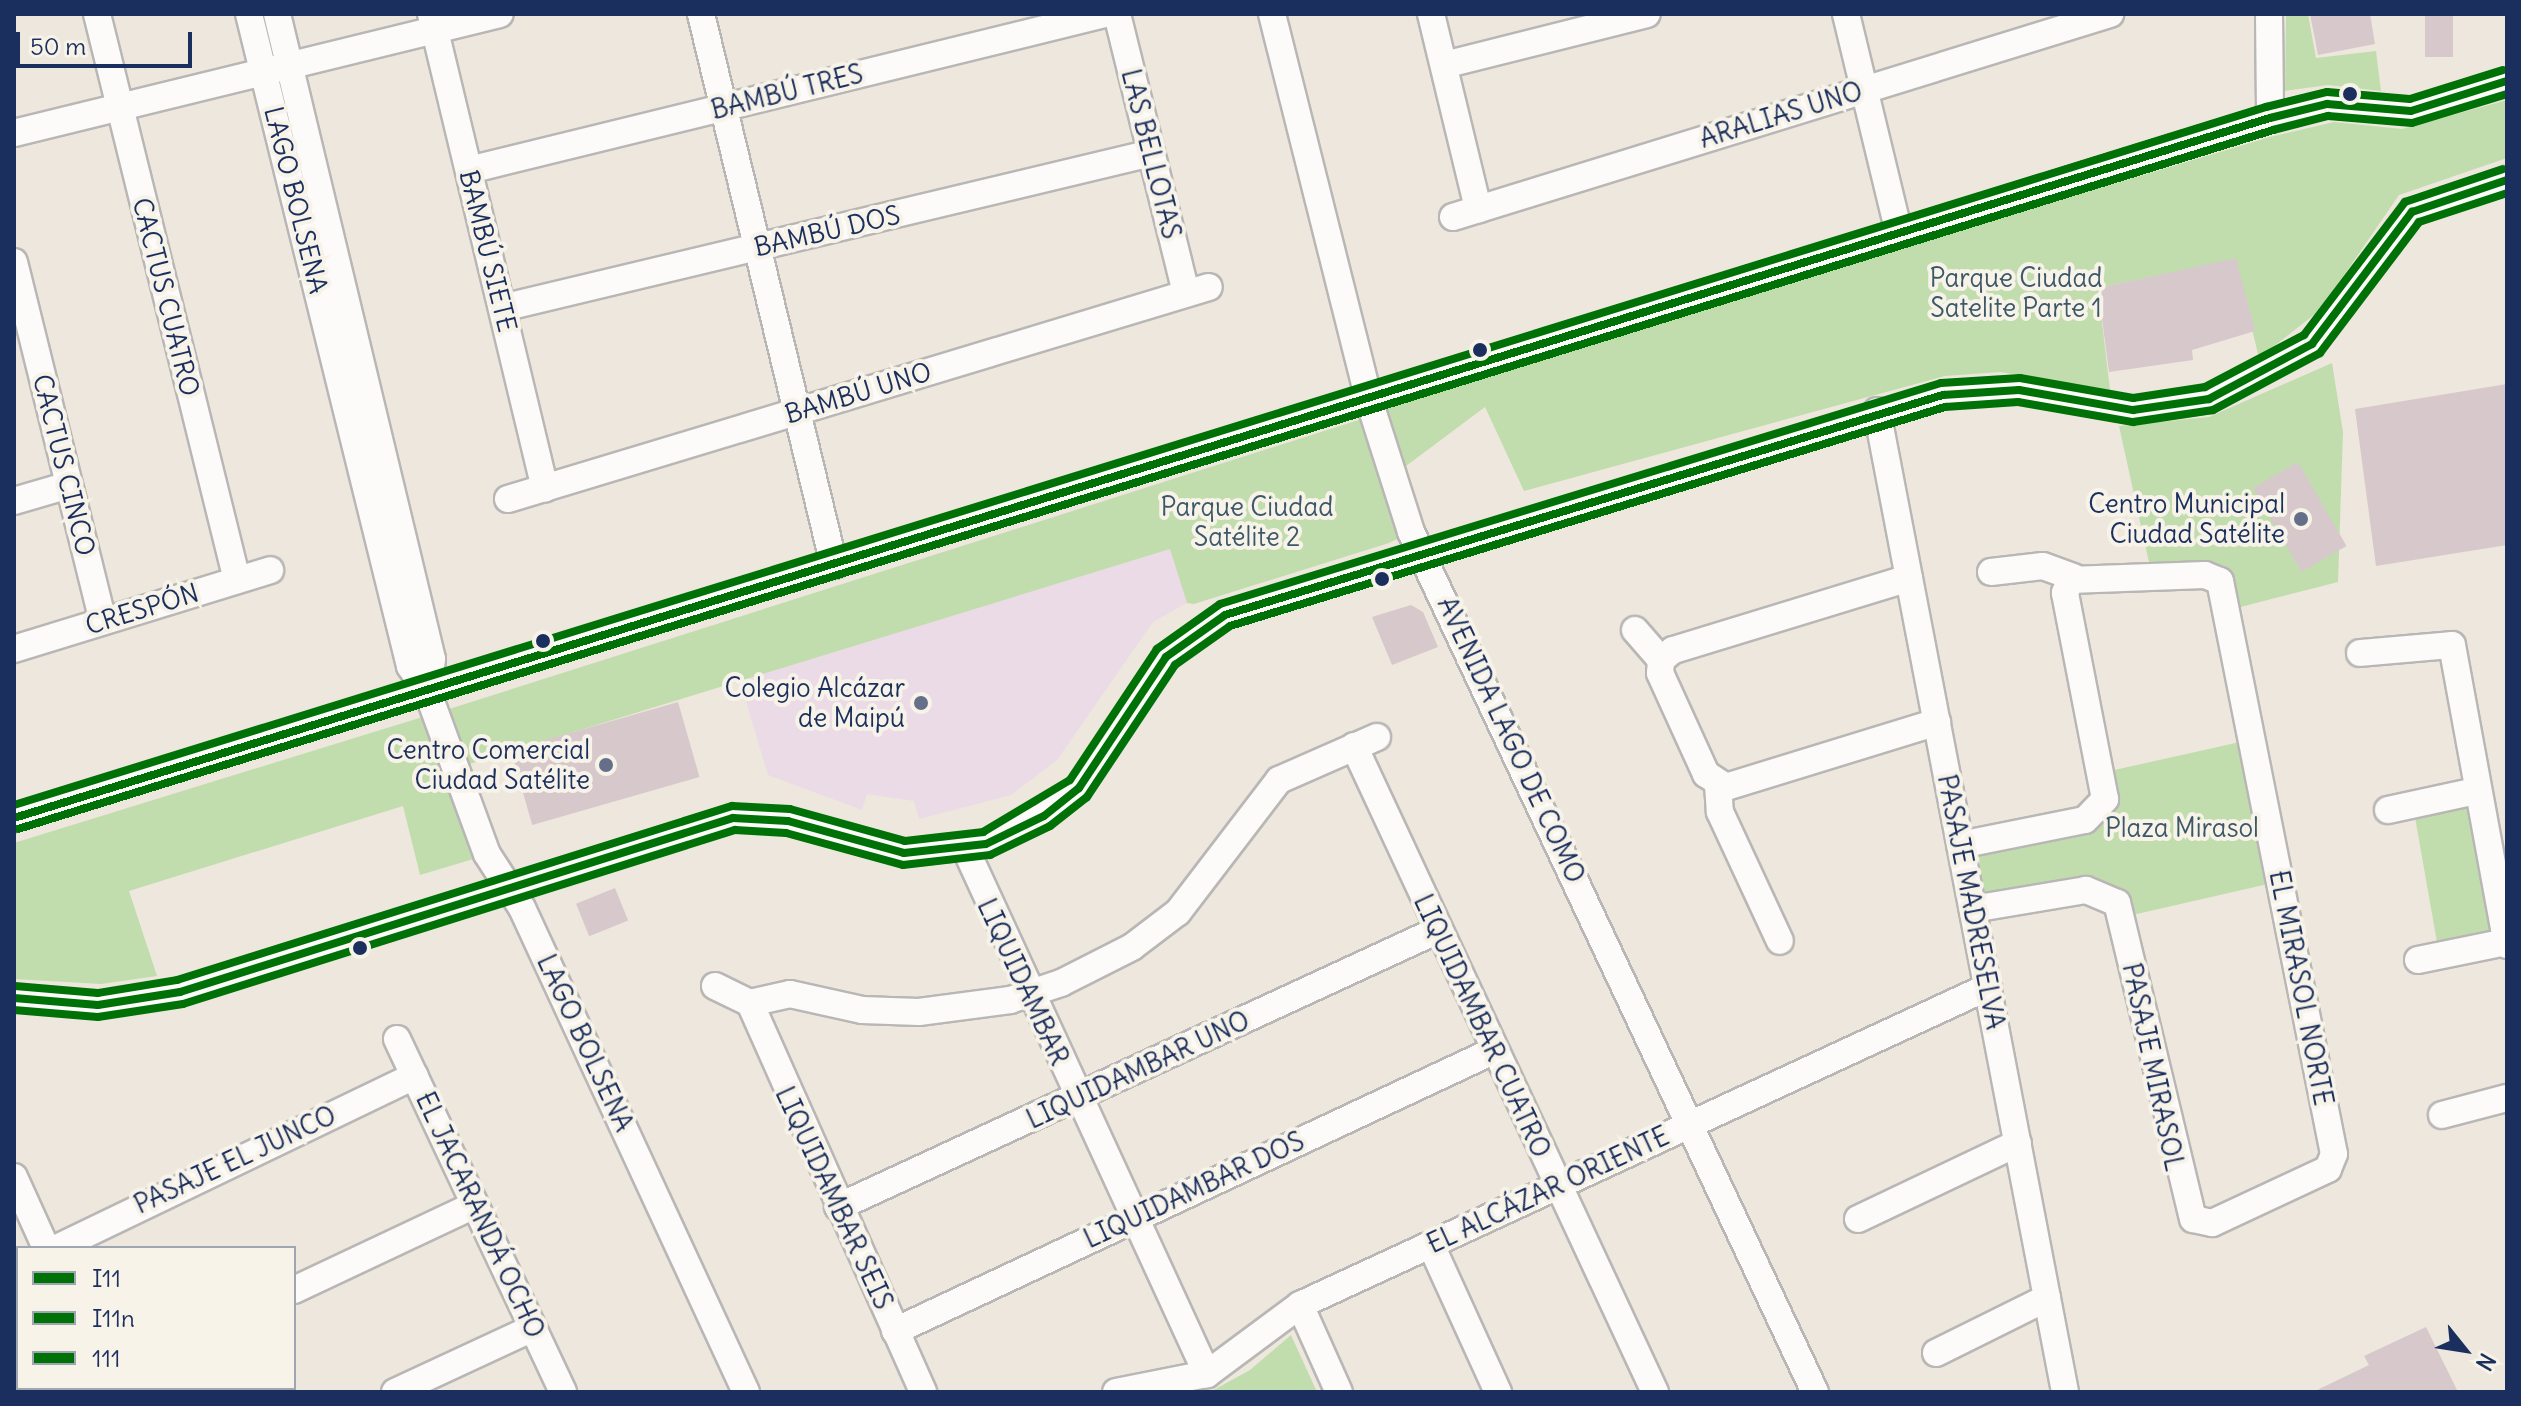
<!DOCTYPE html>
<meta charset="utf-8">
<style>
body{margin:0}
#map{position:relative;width:2521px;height:1406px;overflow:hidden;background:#eee7dd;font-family:Delius,sans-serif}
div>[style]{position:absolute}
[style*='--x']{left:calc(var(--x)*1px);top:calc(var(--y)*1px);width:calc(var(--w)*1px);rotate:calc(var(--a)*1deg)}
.built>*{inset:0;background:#ebdbe6}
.green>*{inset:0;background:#c1ddad;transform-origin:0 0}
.building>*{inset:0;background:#d7c8cb;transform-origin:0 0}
.roads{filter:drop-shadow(2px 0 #b9b7b5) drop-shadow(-2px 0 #b9b7b5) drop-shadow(0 2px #b9b7b5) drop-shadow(0 -2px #b9b7b5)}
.minor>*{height:26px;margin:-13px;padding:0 13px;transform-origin:13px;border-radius:13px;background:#fcfbfa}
.bus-1>*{height:8px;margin:-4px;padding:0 4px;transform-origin:4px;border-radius:4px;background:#007106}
.bus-2>*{height:8px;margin:-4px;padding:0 4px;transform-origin:4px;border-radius:4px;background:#007106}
.bus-3>*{height:8px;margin:-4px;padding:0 4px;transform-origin:4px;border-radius:4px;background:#007106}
.dots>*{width:22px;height:22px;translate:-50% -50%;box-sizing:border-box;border:4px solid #f7f3e8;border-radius:50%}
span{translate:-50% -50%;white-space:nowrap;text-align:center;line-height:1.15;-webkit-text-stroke:8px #f7f3e8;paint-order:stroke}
.street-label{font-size:26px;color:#1b2f5e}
.park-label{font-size:26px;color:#3c5868}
.poi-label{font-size:26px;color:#1b2f5e}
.right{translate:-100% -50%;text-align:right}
.frame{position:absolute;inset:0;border:16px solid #1b2f5e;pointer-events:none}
.legend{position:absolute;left:16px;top:1246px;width:280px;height:144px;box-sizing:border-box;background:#f7f3e8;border:2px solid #9fa5b1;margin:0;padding:10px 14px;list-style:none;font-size:24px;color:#1b2f5e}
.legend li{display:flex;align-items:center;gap:16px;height:40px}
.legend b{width:40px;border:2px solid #9fa5b1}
.north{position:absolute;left:2425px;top:1310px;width:80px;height:80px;-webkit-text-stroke:6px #f7f3e8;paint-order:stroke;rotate:120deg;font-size:22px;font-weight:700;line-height:32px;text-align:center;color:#1b2f5e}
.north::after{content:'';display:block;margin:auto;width:28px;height:36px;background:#1b2f5e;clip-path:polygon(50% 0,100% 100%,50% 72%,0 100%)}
.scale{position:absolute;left:16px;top:32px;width:176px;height:36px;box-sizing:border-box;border:4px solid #1b2f5e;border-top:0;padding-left:10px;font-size:24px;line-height:28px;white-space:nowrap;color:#1b2f5e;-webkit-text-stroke:6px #f7f3e8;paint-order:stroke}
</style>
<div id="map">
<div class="built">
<i style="clip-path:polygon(1171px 548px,1187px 603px,1153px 622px,1057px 760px,1011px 795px,919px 819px,914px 801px,867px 794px,862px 810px,768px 775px,740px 681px)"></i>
</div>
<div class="green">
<i style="clip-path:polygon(2286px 14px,2308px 14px,2316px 58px,2376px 51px,2381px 91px,2328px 85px,2285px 91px)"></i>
<i style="clip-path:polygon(2507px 100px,2507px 158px,2399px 195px,2320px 310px,2259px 358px,2235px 259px,2098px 288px,2110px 390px,2000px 372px,1945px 376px,1524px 491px,1485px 407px,1402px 469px,1379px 404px,2270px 137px,2334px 122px,2402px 129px)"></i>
<i style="clip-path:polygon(2332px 363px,2343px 432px,2338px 582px,2233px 609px,2207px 561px,2150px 567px,2119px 426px,2209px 417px)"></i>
<i style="clip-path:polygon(1365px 418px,1411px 532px,1389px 543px,1194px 604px,1187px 603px,1170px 549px,463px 766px,446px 710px)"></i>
<i style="clip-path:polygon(429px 715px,480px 857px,420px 875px,403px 806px,129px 891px,157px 976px,101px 984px,14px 979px,14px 843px)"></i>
<i style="clip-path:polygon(2240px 742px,2268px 884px,2128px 916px,2118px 896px,1981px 900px,1979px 849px,2084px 831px,2110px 771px)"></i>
<i style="left:2473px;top:795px;width:146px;height:61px;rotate:80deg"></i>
<i style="clip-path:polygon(1291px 1335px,1317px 1392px,1210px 1392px,1250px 1370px)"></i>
</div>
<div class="building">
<i style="clip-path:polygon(2310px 14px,2370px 14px,2375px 44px,2318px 55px)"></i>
<i style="left:2425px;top:14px;width:28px;height:43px"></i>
<i style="clip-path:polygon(2236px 258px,2255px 331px,2192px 350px,2193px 360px,2109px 372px,2098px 288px)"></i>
<i style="clip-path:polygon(2507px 384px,2507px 545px,2376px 566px,2355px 409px)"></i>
<i style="left:2298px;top:462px;width:97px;height:52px;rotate:60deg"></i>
<i style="clip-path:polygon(1411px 605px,1423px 612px,1438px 647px,1392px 665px,1372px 617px)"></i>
<i style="left:678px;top:702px;width:78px;height:174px;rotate:74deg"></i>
<i style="left:615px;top:888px;width:35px;height:42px;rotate:68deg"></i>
<i style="clip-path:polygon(2426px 1327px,2458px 1392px,2313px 1392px,2369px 1365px,2364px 1356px)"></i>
</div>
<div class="roads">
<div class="minor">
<i style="--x:97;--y:14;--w:583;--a:76.11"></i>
<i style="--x:249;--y:14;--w:672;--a:76.13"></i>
<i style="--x:410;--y:666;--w:32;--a:56"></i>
<i style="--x:428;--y:693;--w:171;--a:69.9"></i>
<i style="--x:487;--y:854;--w:64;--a:57.1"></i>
<i style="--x:522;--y:908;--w:533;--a:65.16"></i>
<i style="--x:277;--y:14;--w:663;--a:76.49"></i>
<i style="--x:432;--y:659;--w:34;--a:97"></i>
<i style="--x:431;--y:14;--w:488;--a:76.5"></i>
<i style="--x:701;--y:14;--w:567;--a:76.43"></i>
<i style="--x:1117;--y:14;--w:287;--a:76.1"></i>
<i style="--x:1272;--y:14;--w:395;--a:75.9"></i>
<i style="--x:1368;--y:397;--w:142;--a:72.3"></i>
<i style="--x:1411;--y:532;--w:950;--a:64.84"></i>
<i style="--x:1431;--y:14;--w:201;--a:76.4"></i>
<i style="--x:1846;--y:14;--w:221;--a:76.4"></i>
<i style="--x:2269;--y:14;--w:104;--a:89.4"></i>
<i style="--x:1444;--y:65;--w:209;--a:-14.1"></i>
<i style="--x:14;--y:133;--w:500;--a:-13.76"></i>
<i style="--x:469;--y:170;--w:655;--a:-13.78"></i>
<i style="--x:1453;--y:217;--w:688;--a:-17.17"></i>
<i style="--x:14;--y:262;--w:370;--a:76.1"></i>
<i style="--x:502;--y:308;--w:667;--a:-13.43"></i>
<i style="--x:1877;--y:411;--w:999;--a:79.15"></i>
<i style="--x:508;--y:499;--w:732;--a:-16.83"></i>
<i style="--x:14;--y:501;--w:57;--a:-16.2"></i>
<i style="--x:1991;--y:572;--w:52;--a:-6.6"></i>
<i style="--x:2043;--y:566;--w:32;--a:20"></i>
<i style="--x:1909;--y:578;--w:247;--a:163"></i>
<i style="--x:1673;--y:650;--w:16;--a:140"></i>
<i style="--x:1661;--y:660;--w:13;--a:94"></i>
<i style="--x:1660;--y:673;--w:111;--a:65.5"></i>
<i style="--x:1706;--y:774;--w:24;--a:33"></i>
<i style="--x:1726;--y:787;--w:221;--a:-17.1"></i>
<i style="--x:1635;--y:630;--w:40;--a:49"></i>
<i style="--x:14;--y:649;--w:268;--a:-17.1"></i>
<i style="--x:2360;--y:653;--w:92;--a:-5"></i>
<i style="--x:2452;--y:645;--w:305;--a:79.6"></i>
<i style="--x:1354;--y:746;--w:713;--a:65.02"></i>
<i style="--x:1718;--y:785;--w:27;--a:86"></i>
<i style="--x:1720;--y:812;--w:142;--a:65.1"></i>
<i style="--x:2388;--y:810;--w:90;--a:-12.2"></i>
<i style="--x:14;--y:818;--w:2362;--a:-17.24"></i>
<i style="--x:2270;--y:118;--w:59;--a:-13.8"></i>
<i style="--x:2327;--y:104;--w:84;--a:4.8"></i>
<i style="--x:2411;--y:111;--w:101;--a:-17.4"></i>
<i style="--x:1960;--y:845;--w:127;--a:-11.3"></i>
<i style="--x:2085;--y:820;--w:29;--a:-46"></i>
<i style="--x:2105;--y:799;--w:210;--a:-101"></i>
<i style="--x:2065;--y:593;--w:14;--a:-69"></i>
<i style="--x:2070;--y:580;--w:135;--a:-2.1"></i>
<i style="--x:2205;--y:575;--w:16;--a:22"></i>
<i style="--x:2220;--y:581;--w:584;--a:78.75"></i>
<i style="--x:2334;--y:1154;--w:16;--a:112"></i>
<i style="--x:2328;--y:1169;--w:128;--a:155"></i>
<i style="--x:2212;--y:1223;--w:19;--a:-168"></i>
<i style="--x:2193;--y:1219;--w:325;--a:-103.5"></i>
<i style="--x:2117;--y:903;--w:34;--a:-157"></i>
<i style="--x:2086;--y:890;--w:115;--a:170.5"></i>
<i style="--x:966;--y:850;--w:577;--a:65.3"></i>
<i style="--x:2418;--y:960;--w:90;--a:-11.6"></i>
<i style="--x:715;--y:986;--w:39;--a:26"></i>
<i style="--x:14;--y:998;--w:84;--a:4.8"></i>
<i style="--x:98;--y:1005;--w:83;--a:-9"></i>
<i style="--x:180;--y:992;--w:580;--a:-17.47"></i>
<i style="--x:733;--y:818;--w:55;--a:3.1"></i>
<i style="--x:788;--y:821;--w:120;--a:15.4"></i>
<i style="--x:904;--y:853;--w:82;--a:-6.3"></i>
<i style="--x:986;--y:844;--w:64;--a:-25.8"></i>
<i style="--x:1044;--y:816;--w:45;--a:-38.7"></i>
<i style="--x:1079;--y:788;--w:157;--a:-56.4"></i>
<i style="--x:1166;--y:657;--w:72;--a:-35.4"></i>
<i style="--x:1225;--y:615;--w:751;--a:-17.04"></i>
<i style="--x:1943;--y:395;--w:76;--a:-3.8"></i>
<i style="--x:2019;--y:390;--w:116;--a:10"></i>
<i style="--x:2133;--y:410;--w:77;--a:-8.2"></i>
<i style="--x:2209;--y:399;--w:117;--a:-28.1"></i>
<i style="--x:2312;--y:344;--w:166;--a:-52.9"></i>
<i style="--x:2412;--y:212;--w:100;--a:-18.6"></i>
<i style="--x:750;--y:1003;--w:41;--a:-12.7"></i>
<i style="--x:790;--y:994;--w:74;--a:12.5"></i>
<i style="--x:862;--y:1010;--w:57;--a:2"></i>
<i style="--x:919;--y:1012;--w:92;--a:-7.5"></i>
<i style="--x:1010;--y:1000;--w:54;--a:-18.4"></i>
<i style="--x:1061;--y:983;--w:80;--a:-26.9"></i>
<i style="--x:1132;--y:947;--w:58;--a:-37.3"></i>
<i style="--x:1178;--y:912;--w:166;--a:-52.6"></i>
<i style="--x:1279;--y:780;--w:107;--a:-23.7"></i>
<i style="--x:750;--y:1003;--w:426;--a:66"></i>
<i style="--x:397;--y:1039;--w:390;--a:64.8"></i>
<i style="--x:2442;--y:1115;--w:67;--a:-14.7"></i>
<i style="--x:14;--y:1177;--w:78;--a:65.7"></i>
<i style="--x:838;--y:1207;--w:659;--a:-24.78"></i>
<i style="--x:1858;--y:1219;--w:177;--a:-25.4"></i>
<i style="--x:1431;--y:1245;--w:162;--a:65.5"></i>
<i style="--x:57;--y:1248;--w:397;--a:-25.7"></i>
<i style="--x:14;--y:1282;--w:4;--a:-27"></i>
<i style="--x:294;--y:1290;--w:200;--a:-25.2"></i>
<i style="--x:1300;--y:1305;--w:95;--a:65.9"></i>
<i style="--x:895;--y:1331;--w:660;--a:-25.09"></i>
<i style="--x:1936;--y:1353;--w:124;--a:-26.4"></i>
<i style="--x:100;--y:1392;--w:6;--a:-39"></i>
<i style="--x:395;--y:1392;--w:152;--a:-24.9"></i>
<i style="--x:1116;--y:1392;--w:93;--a:-11.2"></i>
<i style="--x:1207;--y:1374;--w:116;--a:-36.6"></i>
<i style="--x:1300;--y:1305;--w:758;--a:-24.81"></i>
</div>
</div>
<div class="bus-1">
<i style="--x:14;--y:818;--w:2362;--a:-17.24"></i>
<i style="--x:2270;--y:118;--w:59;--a:-13.8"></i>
<i style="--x:2327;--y:104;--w:84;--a:4.8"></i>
<i style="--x:2411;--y:111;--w:101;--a:-17.4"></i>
<i style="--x:14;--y:998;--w:84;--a:4.8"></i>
<i style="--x:98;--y:1005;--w:83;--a:-9"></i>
<i style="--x:180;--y:992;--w:580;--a:-17.47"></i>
<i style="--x:733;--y:818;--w:55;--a:3.1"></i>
<i style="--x:788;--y:821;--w:120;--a:15.4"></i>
<i style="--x:904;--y:853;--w:82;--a:-6.3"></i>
<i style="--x:986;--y:844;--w:64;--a:-25.8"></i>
<i style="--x:1044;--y:816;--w:45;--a:-38.7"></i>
<i style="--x:1079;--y:788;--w:157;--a:-56.4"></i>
<i style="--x:1166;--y:657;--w:72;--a:-35.4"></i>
<i style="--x:1225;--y:615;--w:751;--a:-17.04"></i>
<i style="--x:1943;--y:395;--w:76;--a:-3.8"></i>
<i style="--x:2019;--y:390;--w:116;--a:10"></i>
<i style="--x:2133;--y:410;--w:77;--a:-8.2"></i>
<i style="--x:2209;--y:399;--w:117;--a:-28.1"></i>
<i style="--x:2312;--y:344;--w:166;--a:-52.9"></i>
<i style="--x:2412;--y:212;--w:100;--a:-18.6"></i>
</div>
<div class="bus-2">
<i style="--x:18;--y:829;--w:2361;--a:-17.22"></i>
<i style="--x:2273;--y:130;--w:57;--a:-14.3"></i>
<i style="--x:2328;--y:116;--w:84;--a:4.8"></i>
<i style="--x:2412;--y:123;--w:99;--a:-17"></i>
<i style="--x:14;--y:1010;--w:84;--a:4.8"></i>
<i style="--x:98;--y:1017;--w:86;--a:-8.7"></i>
<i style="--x:183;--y:1004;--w:579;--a:-17.5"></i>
<i style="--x:735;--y:830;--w:51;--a:3.4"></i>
<i style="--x:786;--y:833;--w:121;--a:15.3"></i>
<i style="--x:903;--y:865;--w:88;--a:-6.6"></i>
<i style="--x:990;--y:855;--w:67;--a:-25.8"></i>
<i style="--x:1050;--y:826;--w:47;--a:-38.1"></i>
<i style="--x:1087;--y:797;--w:159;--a:-56.3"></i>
<i style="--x:1175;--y:665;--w:67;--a:-35.3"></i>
<i style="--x:1230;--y:626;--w:748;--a:-17.03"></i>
<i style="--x:1945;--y:407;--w:73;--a:-3.9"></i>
<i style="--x:2018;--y:402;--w:117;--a:9.9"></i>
<i style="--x:2133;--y:422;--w:81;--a:-8.5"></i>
<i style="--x:2213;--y:410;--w:121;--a:-28"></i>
<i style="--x:2320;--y:353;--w:164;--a:-52.9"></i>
<i style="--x:2419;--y:222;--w:93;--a:-18.2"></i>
</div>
<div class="bus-3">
<i style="--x:14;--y:805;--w:2358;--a:-17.22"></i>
<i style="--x:2266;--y:107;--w:63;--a:-13.8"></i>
<i style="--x:2327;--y:92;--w:83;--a:4.8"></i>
<i style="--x:2410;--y:99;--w:97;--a:-17.3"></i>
<i style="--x:15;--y:986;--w:83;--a:4.8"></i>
<i style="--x:98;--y:993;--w:80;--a:-9.3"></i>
<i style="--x:177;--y:980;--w:582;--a:-17.41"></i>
<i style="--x:732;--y:806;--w:58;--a:3"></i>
<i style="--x:790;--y:809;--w:119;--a:15.5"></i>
<i style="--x:905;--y:841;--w:79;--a:-6.6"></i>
<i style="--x:983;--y:832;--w:101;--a:-30.9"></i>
<i style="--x:1070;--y:780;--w:157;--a:-56.4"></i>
<i style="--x:1157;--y:649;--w:77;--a:-35.5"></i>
<i style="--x:1220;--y:604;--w:754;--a:-17.04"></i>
<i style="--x:1941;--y:383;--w:79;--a:-3.6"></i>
<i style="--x:2020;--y:378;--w:115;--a:10"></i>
<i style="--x:2133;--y:398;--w:73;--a:-8.7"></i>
<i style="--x:2205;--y:387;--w:112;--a:-27.7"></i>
<i style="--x:2304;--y:335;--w:167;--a:-52.8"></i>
<i style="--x:2405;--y:202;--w:103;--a:-18.6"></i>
</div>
<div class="dots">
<i style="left:2350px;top:94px;background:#1b2f5e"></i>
<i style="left:1480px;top:350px;background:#1b2f5e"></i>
<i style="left:2301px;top:519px;background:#656f8a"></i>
<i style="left:1382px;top:579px;background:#1b2f5e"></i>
<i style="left:543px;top:641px;background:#1b2f5e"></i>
<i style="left:921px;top:703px;background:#656f8a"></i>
<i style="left:606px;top:765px;background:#656f8a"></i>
<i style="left:360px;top:948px;background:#1b2f5e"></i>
</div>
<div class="street-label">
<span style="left:787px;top:92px;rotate:-14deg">BAMBÚ TRES</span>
<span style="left:1781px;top:115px;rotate:-17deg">ARALIAS UNO</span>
<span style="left:1151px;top:154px;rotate:76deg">LAS BELLOTAS</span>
<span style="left:296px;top:200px;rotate:76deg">LAGO BOLSENA</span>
<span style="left:827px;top:231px;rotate:-13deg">BAMBÚ DOS</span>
<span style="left:488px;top:251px;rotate:76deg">BAMBÚ SIETE</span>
<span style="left:166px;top:297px;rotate:76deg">CACTUS CUATRO</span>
<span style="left:858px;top:393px;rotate:-17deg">BAMBÚ UNO</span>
<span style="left:64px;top:465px;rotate:76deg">CACTUS CINCO</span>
<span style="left:142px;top:609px;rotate:-17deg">CRESPÓN</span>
<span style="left:1511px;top:740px;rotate:65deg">AVENIDA LAGO DE COMO</span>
<span style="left:1971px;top:902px;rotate:79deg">PASAJE MADRESELVA</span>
<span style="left:1023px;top:982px;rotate:65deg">LIQUIDAMBAR</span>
<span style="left:2301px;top:988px;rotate:79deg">EL MIRASOL NORTE</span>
<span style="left:1482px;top:1026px;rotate:65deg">LIQUIDAMBAR CUATRO</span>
<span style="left:585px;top:1043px;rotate:65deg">LAGO BOLSENA</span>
<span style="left:2153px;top:1067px;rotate:78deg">PASAJE MIRASOL</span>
<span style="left:1138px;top:1070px;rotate:-25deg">LIQUIDAMBAR UNO</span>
<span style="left:235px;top:1160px;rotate:-25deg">PASAJE EL JUNCO</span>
<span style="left:1194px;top:1190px;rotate:-25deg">LIQUIDAMBAR DOS</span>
<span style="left:1548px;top:1190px;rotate:-25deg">EL ALCÁZAR ORIENTE</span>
<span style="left:834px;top:1198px;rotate:65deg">LIQUIDAMBAR SEIS</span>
<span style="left:480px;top:1215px;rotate:65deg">EL JACARANDÁ OCHO</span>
</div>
<div class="park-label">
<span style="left:2016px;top:293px">Parque Ciudad<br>Satelite Parte 1</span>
<span style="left:1247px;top:522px">Parque Ciudad<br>Satélite 2</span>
<span style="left:2182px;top:828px">Plaza Mirasol</span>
</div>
<div class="poi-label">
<span class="right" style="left:2285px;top:519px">Centro Municipal<br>Ciudad Satélite</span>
<span class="right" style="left:905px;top:703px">Colegio Alcázar<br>de Maipú</span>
<span class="right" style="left:590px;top:765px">Centro Comercial<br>Ciudad Satélite</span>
</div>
<div class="frame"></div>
<ul class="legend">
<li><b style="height:10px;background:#007106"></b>I11</li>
<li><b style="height:10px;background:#007106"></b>I11n</li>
<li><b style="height:10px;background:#007106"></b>111</li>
</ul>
<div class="north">N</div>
<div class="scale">50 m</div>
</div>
